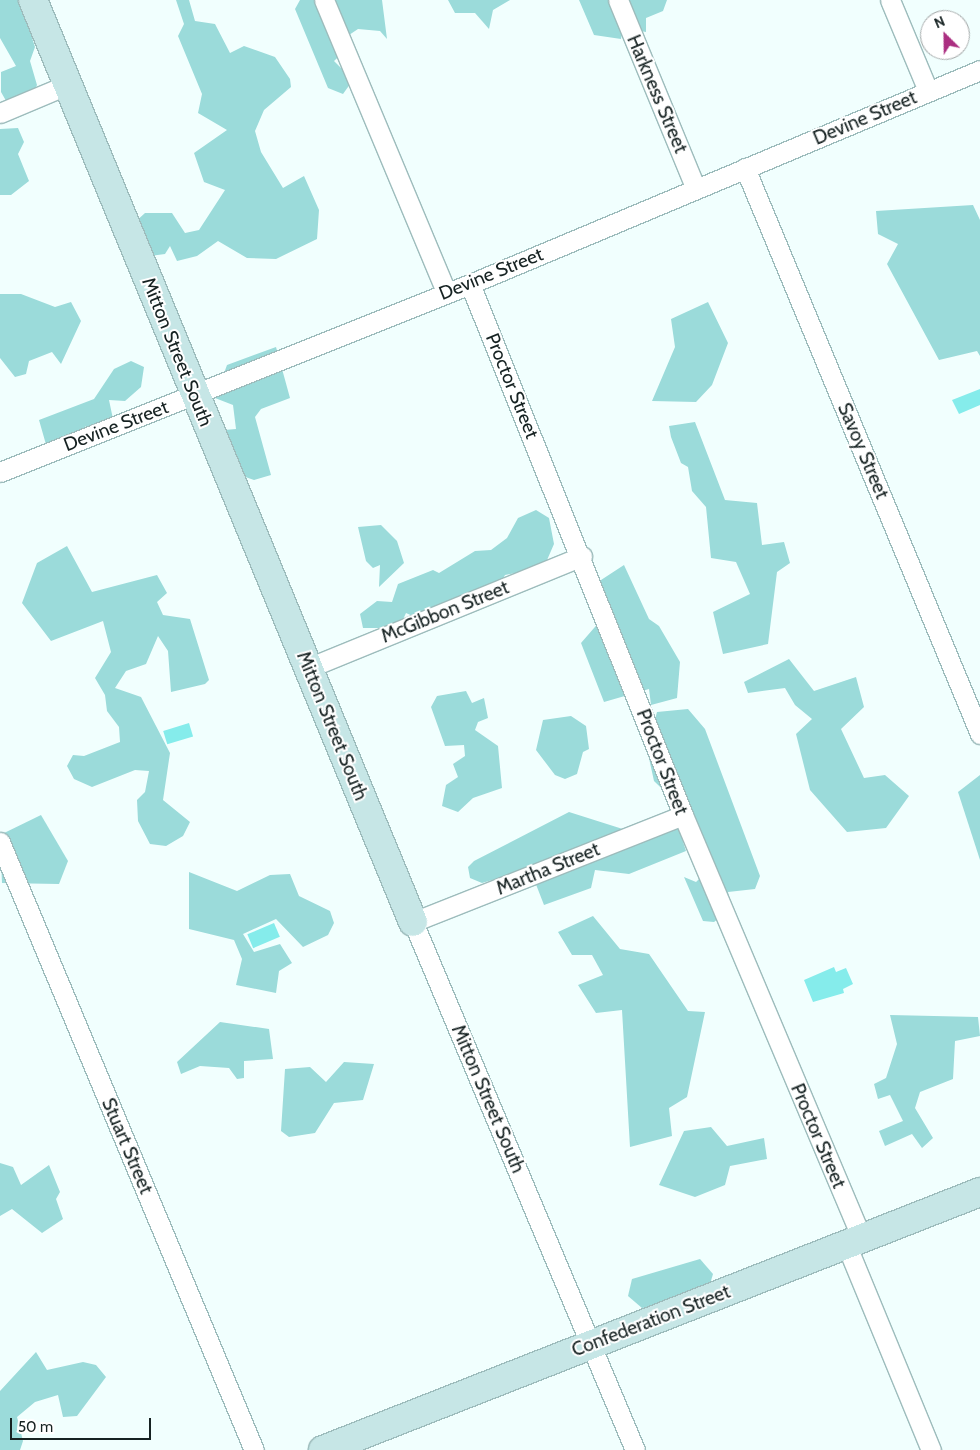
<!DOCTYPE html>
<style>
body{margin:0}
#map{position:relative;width:980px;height:1450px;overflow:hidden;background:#f1fffe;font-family:Cabin,sans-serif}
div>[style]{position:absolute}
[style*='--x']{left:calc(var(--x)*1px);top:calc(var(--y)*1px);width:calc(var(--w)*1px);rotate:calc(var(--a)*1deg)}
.green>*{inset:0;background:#9bdbda}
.water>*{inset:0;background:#85eceb;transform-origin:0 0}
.roads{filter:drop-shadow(1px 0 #9dbcbc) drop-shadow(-1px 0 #9dbcbc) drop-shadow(0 1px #9dbcbc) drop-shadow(0 -1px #9dbcbc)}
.street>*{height:19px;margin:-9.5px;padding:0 9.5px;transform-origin:9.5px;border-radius:9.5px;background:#fff}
.secondary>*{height:28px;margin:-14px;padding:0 14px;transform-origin:14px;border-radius:14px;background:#c6e6e6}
span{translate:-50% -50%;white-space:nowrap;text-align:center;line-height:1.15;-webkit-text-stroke:4px #fff;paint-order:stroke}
.street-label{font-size:19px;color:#162222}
.north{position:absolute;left:920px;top:10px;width:50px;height:50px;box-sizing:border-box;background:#fff;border:1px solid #a2a7a7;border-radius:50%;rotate:337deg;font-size:14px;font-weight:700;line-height:20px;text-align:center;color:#162222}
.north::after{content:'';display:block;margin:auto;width:18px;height:22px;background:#ab2f81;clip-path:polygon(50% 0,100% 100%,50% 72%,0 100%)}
.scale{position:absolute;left:10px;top:1418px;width:141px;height:22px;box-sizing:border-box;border:2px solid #162222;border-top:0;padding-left:6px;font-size:15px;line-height:18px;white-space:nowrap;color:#162222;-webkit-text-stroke:4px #fff;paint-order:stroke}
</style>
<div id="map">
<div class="green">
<i style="clip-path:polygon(0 0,20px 0,35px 47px,30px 61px,37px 85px,27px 106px,13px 113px,1px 92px,1px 72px,16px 66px,0 38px)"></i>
<i style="clip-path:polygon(176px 0,189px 0,195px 21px,215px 24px,230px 53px,244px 46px,275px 57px,290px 79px,291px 87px,264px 110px,255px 131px,261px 152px,283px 188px,304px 176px,319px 210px,317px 239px,276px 259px,247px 258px,218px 241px,197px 256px,177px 261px,170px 246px,165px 254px,150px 256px,133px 224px,145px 213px,172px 213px,185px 233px,199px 230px,225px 190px,204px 182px,194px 153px,227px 130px,198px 113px,202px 94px,178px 36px,184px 24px)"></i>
<i style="clip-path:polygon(300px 0,382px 0,387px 39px,380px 31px,358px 29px,349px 35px,350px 46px,334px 61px,353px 80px,343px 94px,328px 88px,295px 9px)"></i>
<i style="clip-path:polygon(448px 0,510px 0,493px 10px,489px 29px,475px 13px,455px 13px)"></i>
<i style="clip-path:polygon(579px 0,667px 0,663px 11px,646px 18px,646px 32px,623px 28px,621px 39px,594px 35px)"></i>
<i style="clip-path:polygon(18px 128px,24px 142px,18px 154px,29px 181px,11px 195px,0 195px,0 129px)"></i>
<i style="clip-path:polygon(973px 205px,980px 220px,980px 356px,977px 351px,939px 360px,887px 264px,898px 244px,878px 234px,876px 211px)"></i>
<i style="clip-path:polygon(0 294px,21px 294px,55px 307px,71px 302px,81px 321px,61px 364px,52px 352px,29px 361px,26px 374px,15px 377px,0 358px)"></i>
<i style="clip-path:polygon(708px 302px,728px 343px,712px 385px,696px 402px,652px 401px,675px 347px,671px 319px)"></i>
<i style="clip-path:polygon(276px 347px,290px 398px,261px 409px,255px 417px,271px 475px,254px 480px,234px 473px,213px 431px,236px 429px,233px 405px,215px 398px,227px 365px)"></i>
<i style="clip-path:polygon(131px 361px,144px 367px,141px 387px,125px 401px,109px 400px,113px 419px,100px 430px,86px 426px,71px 441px,47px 448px,39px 420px,94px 399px,114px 369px)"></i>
<i style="clip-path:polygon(695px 422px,725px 500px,757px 503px,762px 545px,784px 542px,790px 563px,777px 572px,768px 644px,723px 654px,713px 612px,750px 594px,736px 562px,711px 558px,706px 507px,692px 491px,688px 467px,681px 463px,671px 437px,669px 426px)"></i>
<i style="clip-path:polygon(536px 510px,549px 518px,554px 544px,544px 567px,505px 575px,495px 595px,428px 623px,406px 613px,399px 628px,363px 628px,360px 614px,377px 601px,392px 602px,398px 584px,433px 570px,439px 573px,475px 551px,491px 550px,507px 538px,518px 518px)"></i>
<i style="clip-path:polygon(381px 525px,397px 541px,404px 563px,379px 587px,380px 565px,373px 568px,366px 561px,358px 527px)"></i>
<i style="clip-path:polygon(67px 546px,92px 592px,157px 575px,167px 593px,157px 602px,163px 615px,190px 619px,209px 680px,205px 684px,171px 692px,168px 651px,158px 636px,146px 664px,126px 671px,115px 688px,141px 697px,170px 753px,163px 800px,190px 822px,183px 836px,166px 846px,150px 844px,138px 821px,137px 800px,145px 792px,149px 771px,135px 770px,92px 787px,74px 779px,67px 766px,73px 755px,84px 756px,120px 742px,119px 727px,107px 711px,105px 695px,95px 678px,111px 652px,103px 621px,51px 641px,22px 603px,37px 563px)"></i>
<i style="clip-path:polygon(624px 565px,649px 619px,659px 626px,680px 662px,677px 698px,651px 705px,649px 689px,604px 702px,581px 643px,601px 620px,601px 580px)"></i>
<i style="clip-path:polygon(789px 659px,814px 691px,856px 677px,864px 707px,841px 729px,864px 778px,885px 775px,909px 796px,886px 828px,847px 832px,810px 790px,796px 734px,812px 719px,795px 705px,785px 688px,748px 693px,744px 682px)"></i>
<i style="clip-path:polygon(466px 691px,472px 703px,484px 698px,488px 718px,478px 722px,475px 730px,498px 746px,502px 788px,473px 798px,458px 812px,442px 806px,446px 785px,458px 777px,453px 764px,465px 756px,464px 745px,445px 746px,431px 707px,437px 696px)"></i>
<i style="clip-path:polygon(688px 709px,705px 729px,760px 876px,755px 889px,728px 892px,731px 909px,714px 922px,703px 921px,684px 877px,696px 882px,703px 875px,692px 860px,680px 822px,689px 815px,654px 781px,647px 749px,657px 712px)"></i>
<i style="clip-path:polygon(571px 716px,586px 726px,589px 749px,583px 752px,577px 774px,565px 779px,555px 775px,536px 750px,543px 720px)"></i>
<i style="clip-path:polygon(980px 775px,980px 860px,958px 792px)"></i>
<i style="clip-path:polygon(569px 812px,629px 831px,677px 823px,686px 851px,629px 874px,595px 870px,591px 888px,544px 905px,530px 869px,482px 883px,470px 878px,468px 867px,474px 861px)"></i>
<i style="clip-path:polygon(41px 815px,68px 861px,59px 884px,2px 883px,0 835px)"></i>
<i style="clip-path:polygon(189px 872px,237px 891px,270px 875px,290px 874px,299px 896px,330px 911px,334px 923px,328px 935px,303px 947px,276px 919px,243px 934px,254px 952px,280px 944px,292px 963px,279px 971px,276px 993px,236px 985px,242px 959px,234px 940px,189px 929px)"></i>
<i style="clip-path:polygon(593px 916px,620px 949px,649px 954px,688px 1011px,705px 1012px,687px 1097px,669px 1108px,672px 1136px,630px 1147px,622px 1010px,596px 1013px,578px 985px,603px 975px,592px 955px,572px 955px,558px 932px)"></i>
<i style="clip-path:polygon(890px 1015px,978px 1017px,980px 1036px,955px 1041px,953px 1079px,920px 1092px,915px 1108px,933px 1138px,922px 1148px,912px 1134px,885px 1146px,879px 1131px,903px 1121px,890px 1095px,878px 1099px,874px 1084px,886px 1078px,897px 1044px)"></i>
<i style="clip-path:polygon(220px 1022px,269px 1029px,273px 1059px,244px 1061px,244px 1078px,237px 1079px,229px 1068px,200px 1066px,181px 1074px,177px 1062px)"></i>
<i style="clip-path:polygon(344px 1062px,374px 1064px,363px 1100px,334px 1103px,315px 1133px,289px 1137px,281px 1131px,285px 1069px,310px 1067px,326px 1082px)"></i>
<i style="clip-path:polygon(711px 1127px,727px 1146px,764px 1138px,767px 1159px,730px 1166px,725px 1185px,695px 1197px,659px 1185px,684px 1131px)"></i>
<i style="clip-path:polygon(0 1163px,13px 1167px,21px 1185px,49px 1165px,60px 1192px,56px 1199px,63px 1219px,42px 1233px,12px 1209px,0 1216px)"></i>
<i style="clip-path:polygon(700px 1259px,713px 1274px,705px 1301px,642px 1308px,628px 1296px,632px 1279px)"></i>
<i style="clip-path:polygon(36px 1352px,47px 1370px,83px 1362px,96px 1365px,106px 1377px,77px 1416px,63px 1417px,58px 1395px,35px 1402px,17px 1417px,23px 1441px,20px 1450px,0 1450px,0 1391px)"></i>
</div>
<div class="water">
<i style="clip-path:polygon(980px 389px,980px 405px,959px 414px,952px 400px)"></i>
<i style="left:189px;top:723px;width:14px;height:27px;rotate:73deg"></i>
<i style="left:274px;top:923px;width:15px;height:29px;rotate:67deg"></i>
<i style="clip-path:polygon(834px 967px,836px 972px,846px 968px,853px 984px,843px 989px,844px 993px,813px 1002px,804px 980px)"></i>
</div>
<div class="roads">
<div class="street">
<i style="--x:324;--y:0;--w:316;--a:67.3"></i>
<i style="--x:618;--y:0;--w:204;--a:67.6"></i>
<i style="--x:890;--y:0;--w:99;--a:67.3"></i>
<i style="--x:0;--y:113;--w:75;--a:-22.8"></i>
<i style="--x:745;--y:168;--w:613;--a:67.45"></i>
<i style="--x:470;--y:284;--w:572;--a:68.14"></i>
<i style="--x:683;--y:815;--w:459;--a:67.1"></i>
<i style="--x:0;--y:472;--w:506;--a:-21.8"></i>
<i style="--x:470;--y:284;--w:553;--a:-22.76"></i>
<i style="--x:308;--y:668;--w:296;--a:-22.2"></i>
<i style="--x:0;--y:842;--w:659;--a:67.33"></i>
<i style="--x:846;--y:1244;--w:223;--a:67.6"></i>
<i style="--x:635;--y:1450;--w:573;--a:-112.8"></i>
<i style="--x:413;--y:922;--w:290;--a:-21.6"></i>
</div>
<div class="secondary">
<i style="--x:33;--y:0;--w:997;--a:67.6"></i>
<i style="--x:323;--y:1450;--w:706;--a:-21.44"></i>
</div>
</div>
<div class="street-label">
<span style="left:657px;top:94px;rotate:67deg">Harkness Street</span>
<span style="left:865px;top:118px;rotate:-23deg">Devine Street</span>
<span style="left:491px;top:274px;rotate:-22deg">Devine Street</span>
<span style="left:177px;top:352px;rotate:68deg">Mitton Street South</span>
<span style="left:512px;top:386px;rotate:68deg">Proctor Street</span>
<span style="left:116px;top:426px;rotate:-21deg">Devine Street</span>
<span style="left:863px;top:451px;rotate:67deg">Savoy Street</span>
<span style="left:445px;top:612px;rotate:-22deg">McGibbon Street</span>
<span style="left:332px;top:726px;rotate:68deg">Mitton Street South</span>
<span style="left:662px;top:762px;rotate:69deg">Proctor Street</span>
<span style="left:548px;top:869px;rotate:-22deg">Martha Street</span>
<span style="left:488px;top:1099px;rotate:67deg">Mitton Street South</span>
<span style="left:818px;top:1136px;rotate:67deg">Proctor Street</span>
<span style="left:127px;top:1146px;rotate:67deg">Stuart Street</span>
<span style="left:651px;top:1321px;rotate:-21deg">Confederation Street</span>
</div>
<div class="north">N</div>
<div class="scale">50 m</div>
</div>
